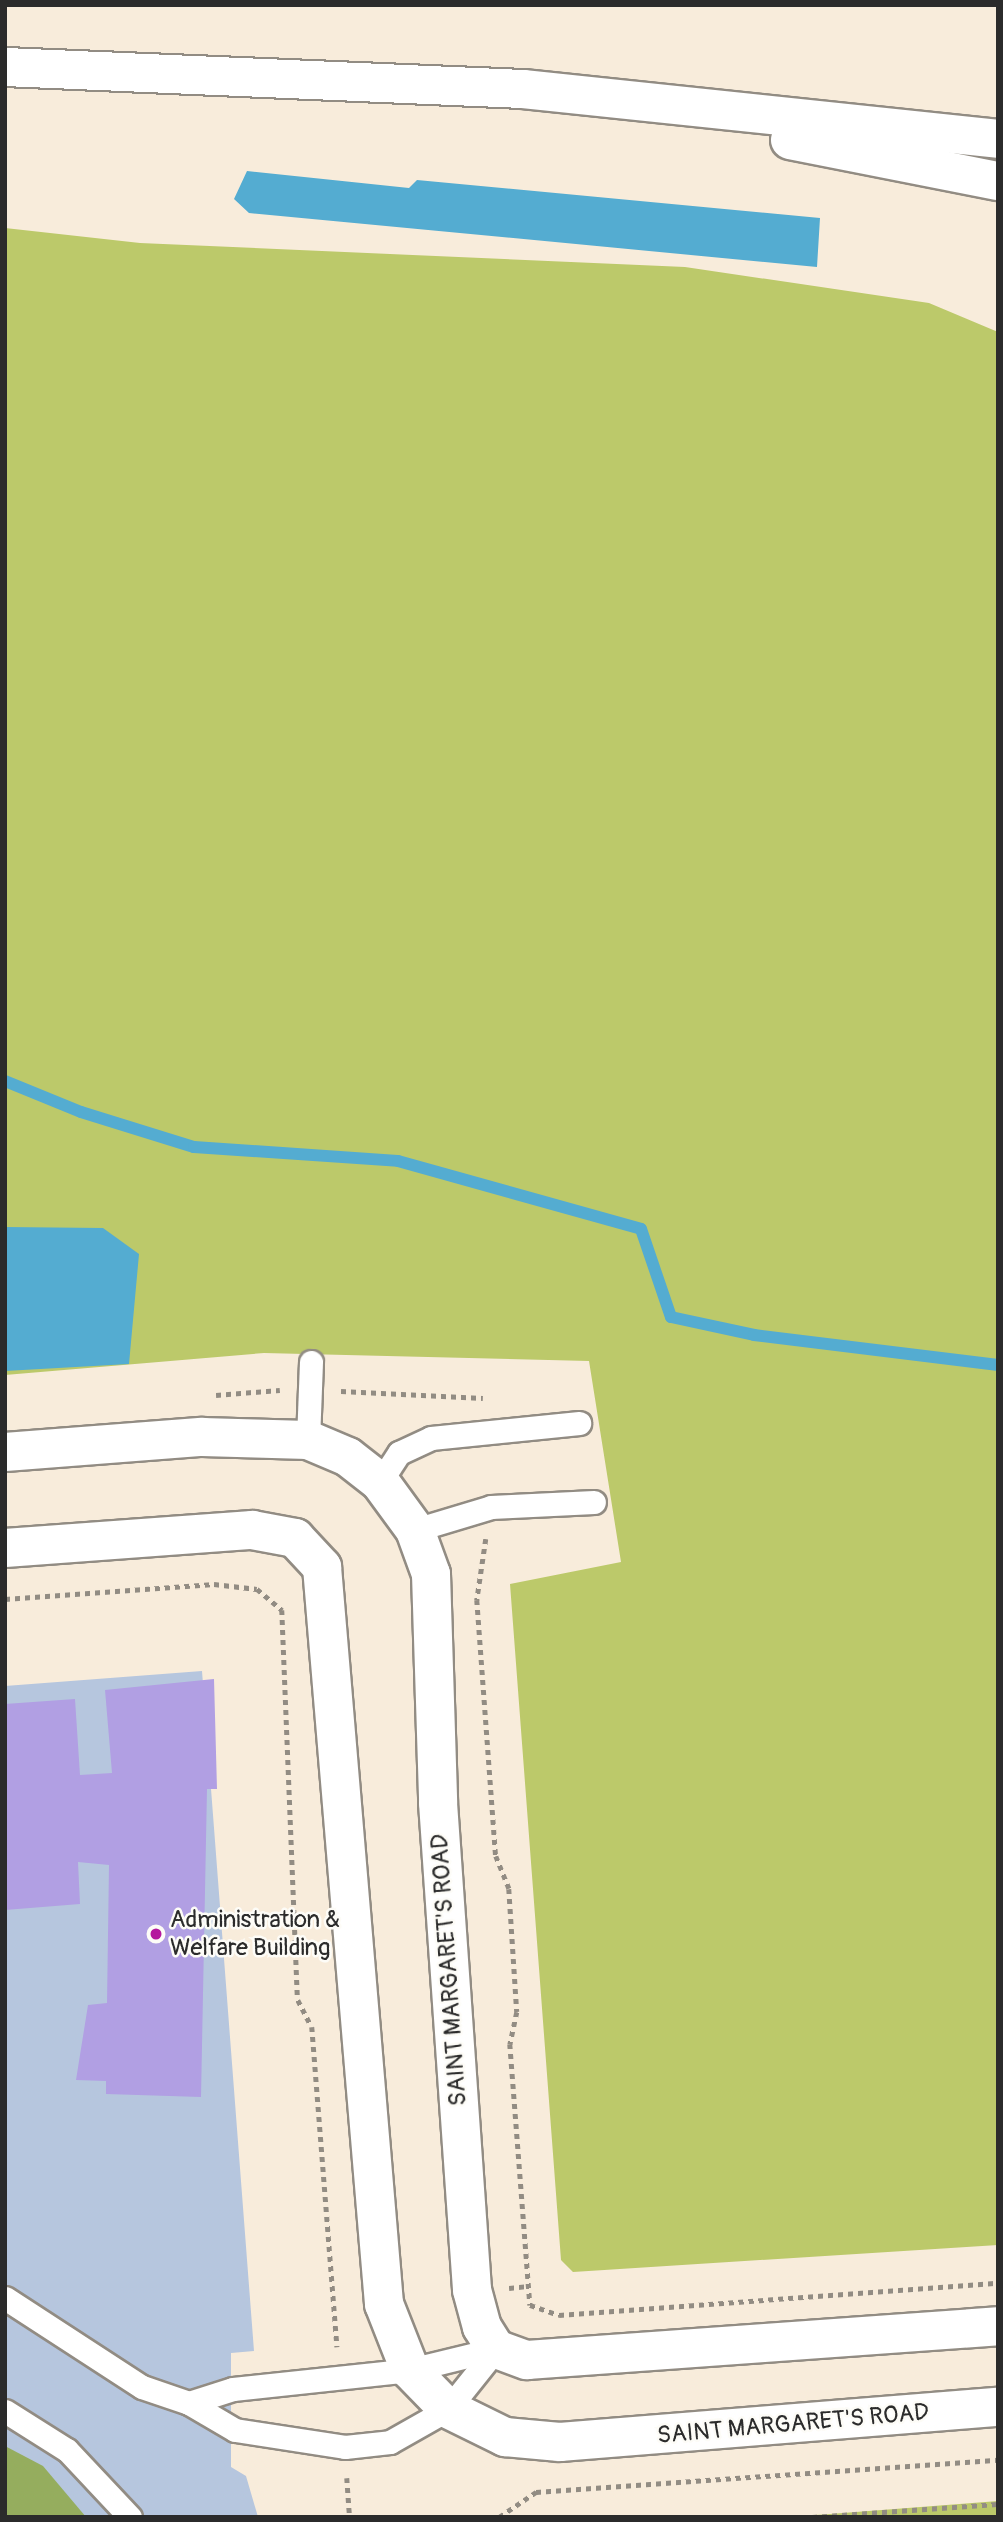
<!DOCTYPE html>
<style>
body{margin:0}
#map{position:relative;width:1003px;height:2522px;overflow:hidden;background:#f8ecdb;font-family:Pangolin,sans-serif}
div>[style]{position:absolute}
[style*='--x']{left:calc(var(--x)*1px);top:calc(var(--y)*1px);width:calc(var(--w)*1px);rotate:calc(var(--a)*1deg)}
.industrial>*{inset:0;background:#b6c6de}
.green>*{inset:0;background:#bcc96a}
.forest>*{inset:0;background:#95ad5e}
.water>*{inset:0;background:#54acd1}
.stream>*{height:12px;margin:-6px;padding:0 6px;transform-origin:6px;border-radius:6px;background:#54acd1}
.building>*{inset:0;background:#b19fe3}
.path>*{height:4.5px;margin-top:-2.25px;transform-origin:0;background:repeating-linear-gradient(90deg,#928c83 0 5px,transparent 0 10px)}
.roads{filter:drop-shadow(2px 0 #928c83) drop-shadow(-2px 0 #928c83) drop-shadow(0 2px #928c83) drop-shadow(0 -2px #928c83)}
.lane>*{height:23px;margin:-11.5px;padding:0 11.5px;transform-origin:11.5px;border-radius:11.5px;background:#fff}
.secondary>*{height:38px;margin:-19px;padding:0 19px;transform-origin:19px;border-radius:19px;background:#fff}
.highway>*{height:38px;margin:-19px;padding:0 19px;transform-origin:19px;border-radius:19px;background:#fff}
.dots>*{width:19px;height:19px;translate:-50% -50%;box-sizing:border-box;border:4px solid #fdfcf7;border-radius:50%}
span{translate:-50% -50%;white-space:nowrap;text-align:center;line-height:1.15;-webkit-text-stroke:5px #fdfcf7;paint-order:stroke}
.poi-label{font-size:24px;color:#2b2b2b}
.left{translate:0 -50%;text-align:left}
.street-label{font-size:24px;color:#2b2b2b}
.frame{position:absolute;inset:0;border:7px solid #2b2b2b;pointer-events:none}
</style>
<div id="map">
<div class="industrial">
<i style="clip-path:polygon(202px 1671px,254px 2351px,231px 2353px,231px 2467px,246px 2476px,258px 2517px,5px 2517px,5px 1686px)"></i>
</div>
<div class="green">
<i style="clip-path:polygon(5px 228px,140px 243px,685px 267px,929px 303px,998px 332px,998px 2245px,573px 2272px,561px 2260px,510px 1584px,621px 1562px,589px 1361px,264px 1353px,5px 1375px)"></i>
<i style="clip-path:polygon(998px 2501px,998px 2517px,784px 2517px,830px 2514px)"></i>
</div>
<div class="forest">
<i style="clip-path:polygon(5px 2446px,43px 2466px,86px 2517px,5px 2517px)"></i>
</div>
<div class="water">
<i style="clip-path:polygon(247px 171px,409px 188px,417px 180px,820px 218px,817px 267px,249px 213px,234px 199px)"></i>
<i style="clip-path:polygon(5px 1227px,103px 1228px,139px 1254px,129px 1364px,5px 1371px)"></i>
</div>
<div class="stream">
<i style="--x:5;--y:1081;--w:82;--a:22.2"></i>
<i style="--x:81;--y:1112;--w:118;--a:17.2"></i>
<i style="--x:194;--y:1147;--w:204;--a:3.9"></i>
<i style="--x:398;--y:1161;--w:252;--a:15.6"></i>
<i style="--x:641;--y:1229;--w:93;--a:71.2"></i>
<i style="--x:671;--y:1317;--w:85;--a:12.2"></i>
<i style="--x:754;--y:1335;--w:246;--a:7"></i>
</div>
<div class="building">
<i style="clip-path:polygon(214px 1679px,217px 1789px,207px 1789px,201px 2097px,106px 2094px,106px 2081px,76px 2080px,88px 2005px,107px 2003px,109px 1865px,78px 1862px,80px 1904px,5px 1910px,5px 1704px,75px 1699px,80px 1775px,112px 1773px,105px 1690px)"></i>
</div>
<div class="path">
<i style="--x:341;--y:1391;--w:142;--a:2.8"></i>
<i style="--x:216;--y:1395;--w:64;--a:-4.5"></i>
<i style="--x:486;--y:1539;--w:62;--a:98.4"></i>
<i style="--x:477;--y:1600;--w:257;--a:85.8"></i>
<i style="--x:496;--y:1856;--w:35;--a:68"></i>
<i style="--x:509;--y:1889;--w:123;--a:86.3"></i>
<i style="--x:517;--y:2012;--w:33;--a:102"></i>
<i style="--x:510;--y:2044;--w:262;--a:85.6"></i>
<i style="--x:530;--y:2305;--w:31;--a:19"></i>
<i style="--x:559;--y:2315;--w:440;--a:-4.2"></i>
<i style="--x:5;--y:1599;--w:210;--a:-4.1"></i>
<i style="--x:214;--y:1584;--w:43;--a:6.6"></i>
<i style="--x:257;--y:1589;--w:33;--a:40"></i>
<i style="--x:282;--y:1610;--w:390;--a:87.7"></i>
<i style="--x:298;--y:2000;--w:30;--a:63"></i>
<i style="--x:312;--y:2027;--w:321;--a:85.5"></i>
<i style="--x:509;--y:2288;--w:18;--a:-6"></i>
<i style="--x:347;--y:2478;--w:39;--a:86"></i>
<i style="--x:499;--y:2517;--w:45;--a:-34"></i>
<i style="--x:536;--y:2492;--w:463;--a:-4"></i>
<i style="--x:812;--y:2517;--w:186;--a:-4"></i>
</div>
<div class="roads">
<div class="lane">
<i style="--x:308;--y:1440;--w:78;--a:-87.8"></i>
<i style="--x:380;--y:1482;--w:35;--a:-57"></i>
<i style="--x:399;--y:1453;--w:35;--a:-25"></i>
<i style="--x:431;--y:1438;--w:149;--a:-5.8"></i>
<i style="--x:415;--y:1530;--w:79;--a:-16.8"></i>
<i style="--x:491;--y:1507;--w:103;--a:-2.8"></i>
<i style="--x:5;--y:2298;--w:163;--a:33"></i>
<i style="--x:142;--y:2387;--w:50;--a:18.8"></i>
<i style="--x:189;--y:2403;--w:53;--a:30.4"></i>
<i style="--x:235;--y:2430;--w:111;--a:8.8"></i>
<i style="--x:345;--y:2447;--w:45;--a:-6.3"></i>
<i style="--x:390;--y:2442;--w:67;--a:-29.6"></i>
<i style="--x:448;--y:2409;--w:77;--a:-51.3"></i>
<i style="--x:189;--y:2403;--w:46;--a:-17.7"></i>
<i style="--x:233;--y:2389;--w:178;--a:-6.1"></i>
<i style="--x:410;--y:2370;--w:89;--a:-13.7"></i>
<i style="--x:5;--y:2411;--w:73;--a:32.2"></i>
<i style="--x:67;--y:2450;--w:92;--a:46.8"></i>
</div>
<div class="secondary">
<i style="--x:5;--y:1452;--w:198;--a:-4.4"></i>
<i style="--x:202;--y:1437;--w:106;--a:1.6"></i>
<i style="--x:308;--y:1440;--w:43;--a:23"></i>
<i style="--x:348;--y:1457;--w:41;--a:38"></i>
<i style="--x:380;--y:1482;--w:59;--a:53.9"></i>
<i style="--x:415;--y:1530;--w:47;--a:70"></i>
<i style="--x:431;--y:1574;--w:229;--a:88.2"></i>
<i style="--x:438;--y:1803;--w:488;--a:86"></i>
<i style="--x:472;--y:2290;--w:38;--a:75"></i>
<i style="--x:482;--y:2327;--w:26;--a:58"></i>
<i style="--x:496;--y:2349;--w:33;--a:20"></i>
<i style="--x:527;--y:2360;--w:472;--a:-4.1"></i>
<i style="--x:5;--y:1548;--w:248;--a:-4.2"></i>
<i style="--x:252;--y:1530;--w:44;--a:10.5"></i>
<i style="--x:295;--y:1538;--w:40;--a:47"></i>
<i style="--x:322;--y:1567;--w:740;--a:85.19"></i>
<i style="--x:384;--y:2304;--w:71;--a:68.5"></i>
<i style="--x:410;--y:2370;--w:54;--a:45.7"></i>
<i style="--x:448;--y:2409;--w:64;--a:26.2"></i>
<i style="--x:505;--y:2437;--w:55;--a:5.2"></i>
<i style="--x:560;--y:2442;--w:439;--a:-4.6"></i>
</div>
<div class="highway">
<i style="--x:5;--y:67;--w:518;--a:2.43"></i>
<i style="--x:523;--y:89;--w:478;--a:6"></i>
<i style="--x:790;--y:140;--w:212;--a:11.2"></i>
</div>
</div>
<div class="dots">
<i style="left:156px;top:1934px;background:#b5179e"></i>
</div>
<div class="poi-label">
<span class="left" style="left:170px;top:1934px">Administration &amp;<br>Welfare Building</span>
</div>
<div class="street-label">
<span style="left:449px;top:1970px;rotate:-94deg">SAINT MARGARET'S ROAD</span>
<span style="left:793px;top:2424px;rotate:-5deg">SAINT MARGARET'S ROAD</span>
</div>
<div class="frame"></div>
</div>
